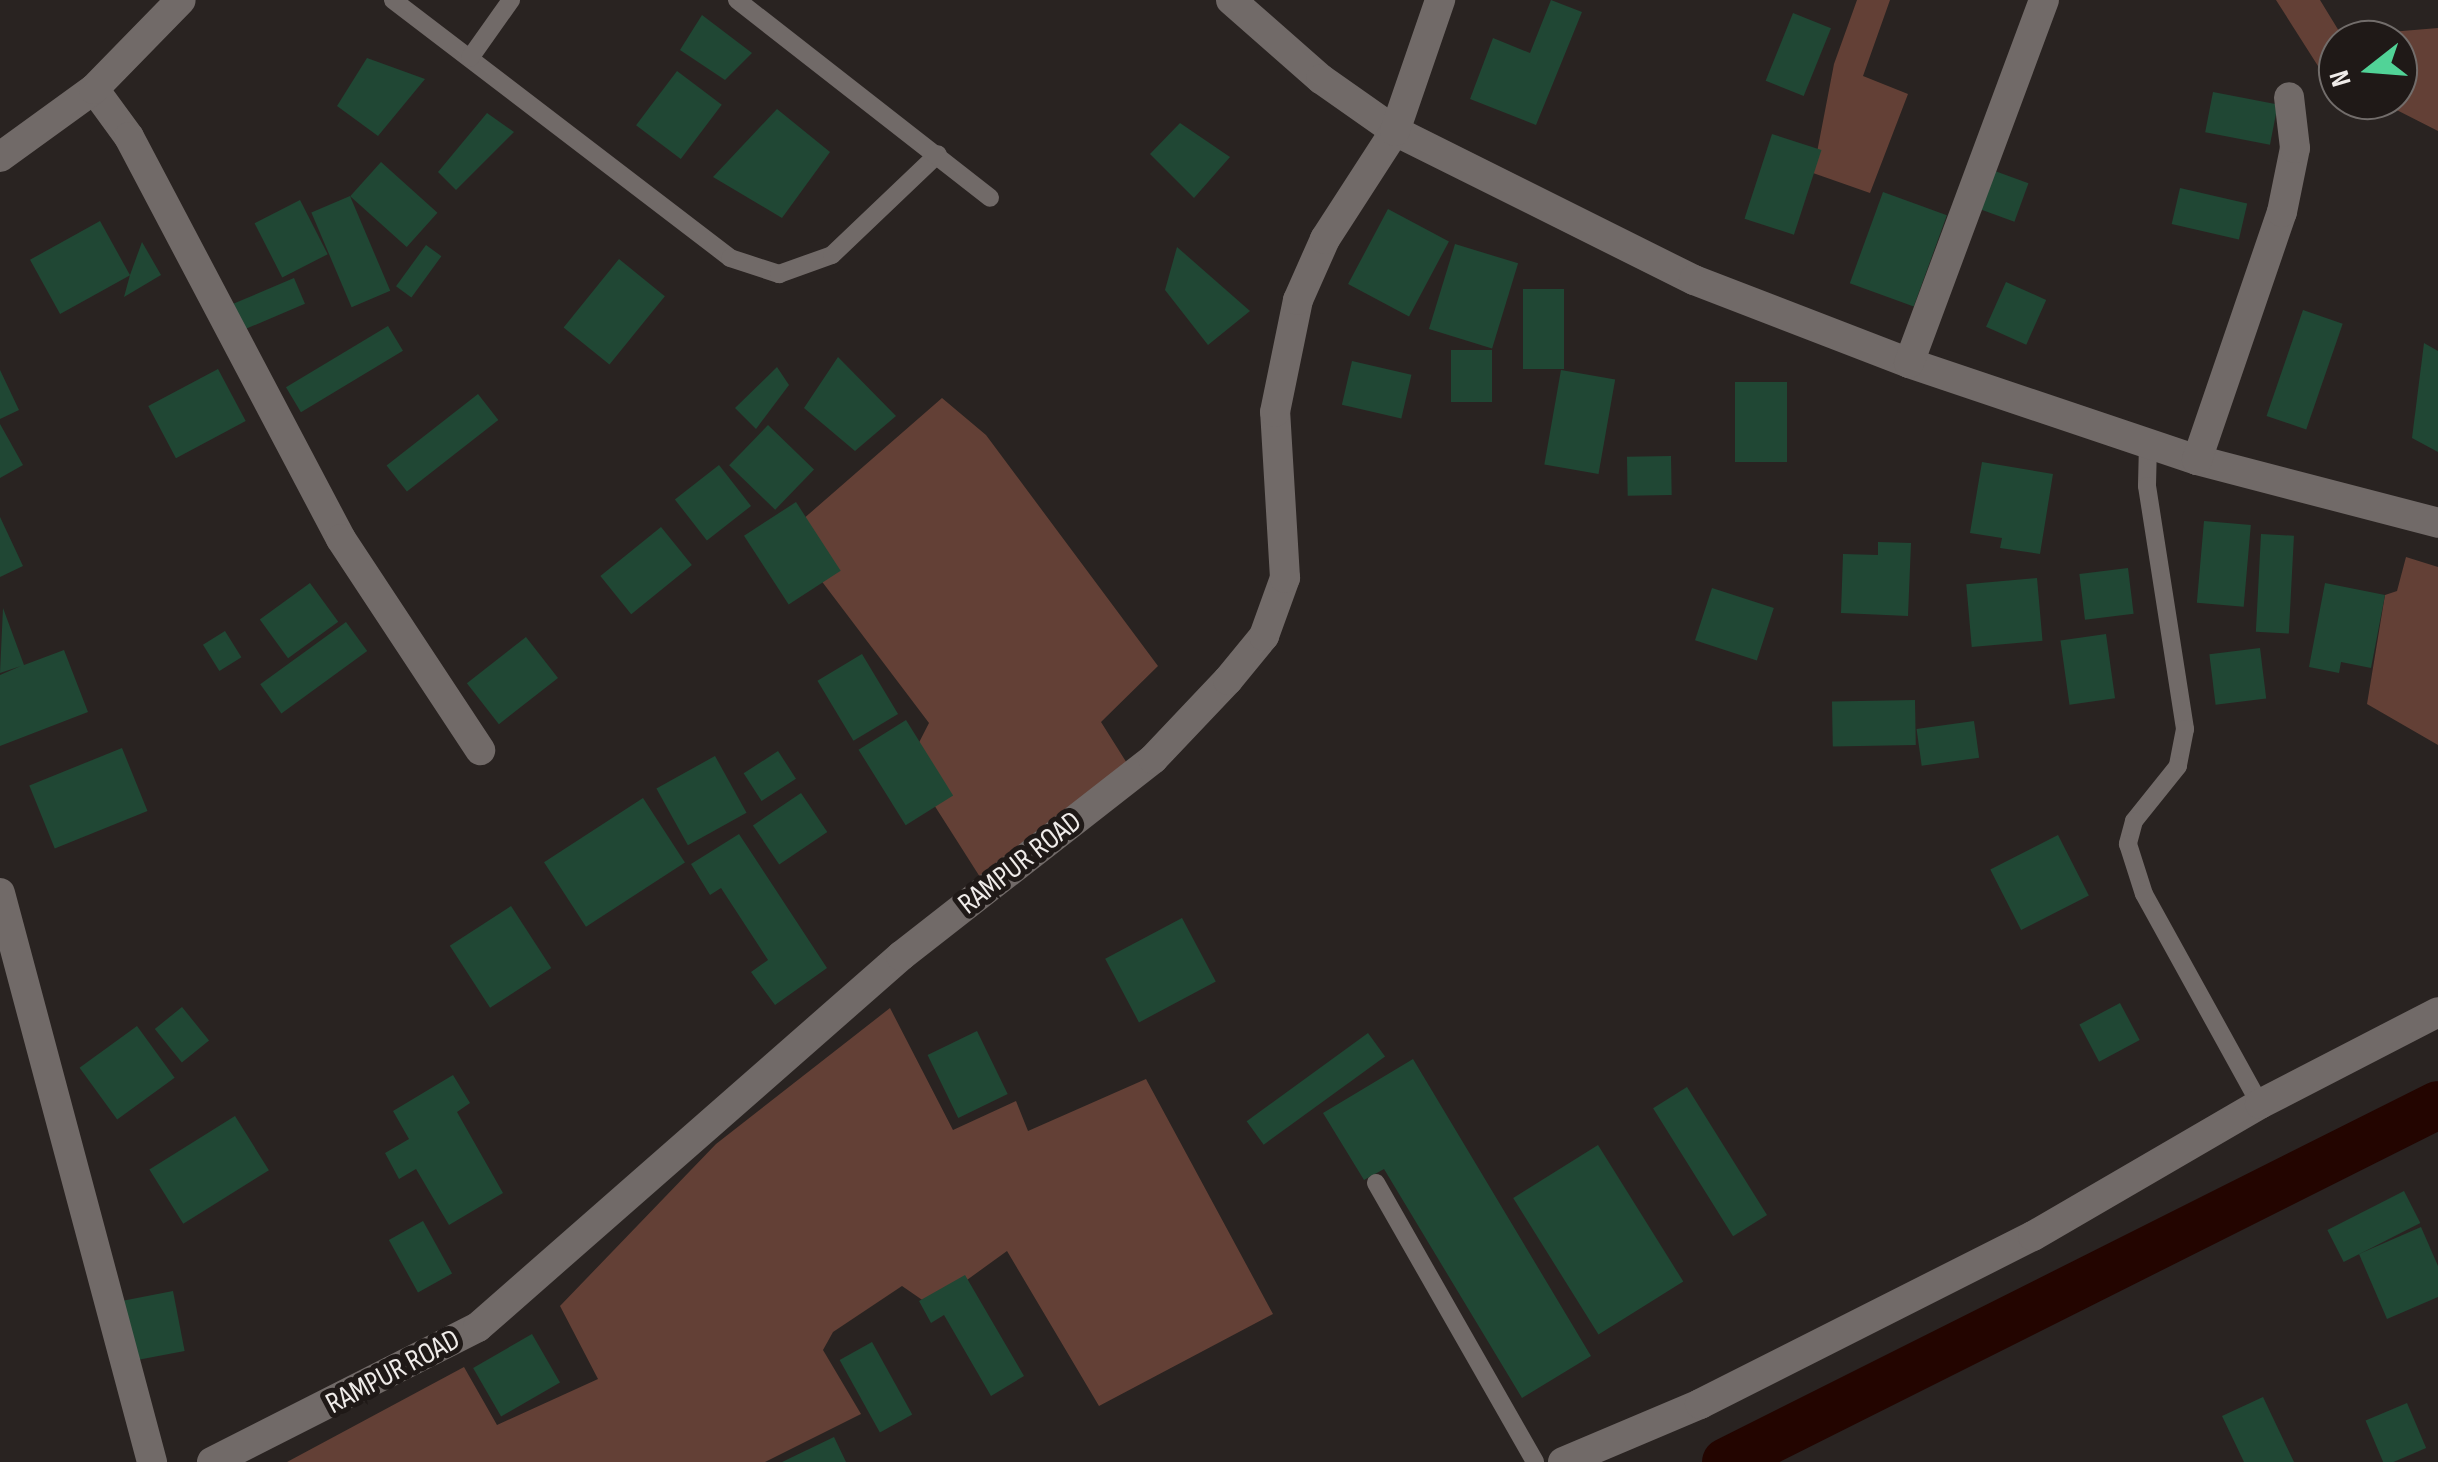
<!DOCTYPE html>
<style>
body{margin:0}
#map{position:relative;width:2438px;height:1462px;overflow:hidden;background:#292321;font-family:"Sofia Sans Condensed",sans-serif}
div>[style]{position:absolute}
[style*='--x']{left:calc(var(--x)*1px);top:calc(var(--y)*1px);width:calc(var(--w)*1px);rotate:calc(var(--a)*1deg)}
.green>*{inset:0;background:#634036}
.canal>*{height:48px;margin:-24px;padding:0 24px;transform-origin:24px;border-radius:24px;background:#230500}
.building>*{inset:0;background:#204734;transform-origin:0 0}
.lane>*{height:18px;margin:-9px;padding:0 9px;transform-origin:9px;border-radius:9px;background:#716a68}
.street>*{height:30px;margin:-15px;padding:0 15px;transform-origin:15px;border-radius:15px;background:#716a68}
span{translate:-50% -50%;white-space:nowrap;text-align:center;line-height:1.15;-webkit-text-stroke:10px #1f1917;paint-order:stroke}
.street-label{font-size:30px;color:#efebe9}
.north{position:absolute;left:2318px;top:20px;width:100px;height:100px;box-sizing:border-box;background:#1f1917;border:2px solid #726d6b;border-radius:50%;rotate:253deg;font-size:28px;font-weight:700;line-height:40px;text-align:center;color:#efebe9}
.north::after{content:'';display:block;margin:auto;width:35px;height:45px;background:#51d397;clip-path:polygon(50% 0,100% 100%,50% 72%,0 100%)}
</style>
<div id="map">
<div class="green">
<i style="clip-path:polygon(1857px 0,1890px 0,1863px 76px,1908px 94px,1870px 193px,1813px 173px,1834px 64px)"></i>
<i style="clip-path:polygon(2276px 0,2320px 0,2342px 36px,2438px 28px,2438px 131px,2377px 100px,2398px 100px,2398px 40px,2338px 40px,2338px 83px,2325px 77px)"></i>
<i style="clip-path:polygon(942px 398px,986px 435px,1158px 666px,1101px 722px,1130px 768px,987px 888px,908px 764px,929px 723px,786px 534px)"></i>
<i style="clip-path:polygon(2406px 557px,2438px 567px,2438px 745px,2367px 704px,2385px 595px,2397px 591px)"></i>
<i style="clip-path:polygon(890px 1008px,953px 1130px,1016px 1101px,1028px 1131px,1146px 1079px,1273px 1314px,1099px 1406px,1007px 1251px,931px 1306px,902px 1286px,833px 1332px,823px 1350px,861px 1414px,765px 1462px,287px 1462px,464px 1367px,497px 1425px,598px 1379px,560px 1306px,716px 1144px)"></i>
</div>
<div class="canal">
<i style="--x:1726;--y:1462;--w:796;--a:-26.63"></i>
</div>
<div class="building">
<i style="clip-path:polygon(1551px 0,1582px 12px,1536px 125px,1470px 99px,1493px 38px,1530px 53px)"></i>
<i style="left:1793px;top:13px;width:41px;height:73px;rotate:22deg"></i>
<i style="clip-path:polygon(702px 15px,752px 53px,725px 80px,680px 50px)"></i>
<i style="clip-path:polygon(367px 58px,425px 79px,378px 136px,337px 106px)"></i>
<i style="left:677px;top:71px;width:56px;height:68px;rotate:37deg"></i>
<i style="left:2213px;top:92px;width:66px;height:41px;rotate:11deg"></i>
<i style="clip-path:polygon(777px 109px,830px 152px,782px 218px,713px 177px)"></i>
<i style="clip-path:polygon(487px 113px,514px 132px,456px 190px,438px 172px)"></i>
<i style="clip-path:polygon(1180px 123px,1230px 157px,1194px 198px,1150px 154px)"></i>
<i style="left:1772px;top:134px;width:52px;height:89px;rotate:18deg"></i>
<i style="left:381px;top:162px;width:76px;height:46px;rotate:42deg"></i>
<i style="left:1973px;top:163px;width:59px;height:41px;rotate:20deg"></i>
<i style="left:2180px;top:188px;width:69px;height:37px;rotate:13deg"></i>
<i style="left:1883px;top:192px;width:68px;height:97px;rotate:20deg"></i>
<i style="left:350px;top:196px;width:103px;height:42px;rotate:67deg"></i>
<i style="left:300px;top:200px;width:61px;height:51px;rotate:63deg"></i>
<i style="left:1388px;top:209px;width:69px;height:85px;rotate:28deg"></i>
<i style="left:100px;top:221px;width:62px;height:80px;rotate:61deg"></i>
<i style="clip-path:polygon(142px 242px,161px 275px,124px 297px,130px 275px)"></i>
<i style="left:1455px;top:244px;width:66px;height:89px;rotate:17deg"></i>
<i style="left:426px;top:245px;width:19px;height:51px;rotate:36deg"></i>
<i style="clip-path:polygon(1177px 247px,1250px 311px,1208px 345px,1165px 290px)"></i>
<i style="left:619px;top:259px;width:59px;height:88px;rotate:39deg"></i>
<i style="left:294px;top:278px;width:28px;height:66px;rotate:67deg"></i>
<i style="left:2006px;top:282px;width:44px;height:49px;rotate:24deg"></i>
<i style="left:1523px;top:289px;width:41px;height:80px"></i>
<i style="left:2303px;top:310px;width:42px;height:112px;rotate:19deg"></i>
<i style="left:388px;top:326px;width:29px;height:119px;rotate:59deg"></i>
<i style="clip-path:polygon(2424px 343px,2438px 351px,2438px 452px,2412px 438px)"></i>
<i style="left:1451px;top:350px;width:41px;height:52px"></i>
<i style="clip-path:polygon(838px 357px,896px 416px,855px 451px,804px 408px)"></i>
<i style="left:1352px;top:361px;width:61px;height:45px;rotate:13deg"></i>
<i style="clip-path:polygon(777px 367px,789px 385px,756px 429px,735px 408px)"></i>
<i style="left:218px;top:369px;width:59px;height:79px;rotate:62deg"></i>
<i style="clip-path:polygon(0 370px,19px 410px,0 419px)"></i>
<i style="left:1561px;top:370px;width:55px;height:96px;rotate:10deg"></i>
<i style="left:1735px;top:382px;width:52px;height:80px"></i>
<i style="left:478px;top:394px;width:33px;height:116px;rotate:52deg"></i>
<i style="clip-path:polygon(0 424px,23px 465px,0 478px)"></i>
<i style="left:768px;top:425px;width:64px;height:56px;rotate:44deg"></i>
<i style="left:1671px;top:456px;width:39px;height:44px;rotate:89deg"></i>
<i style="clip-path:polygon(1982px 462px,2053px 474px,2040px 554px,2000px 548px,2002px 538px,1970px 533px)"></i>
<i style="left:719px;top:465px;width:52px;height:56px;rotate:52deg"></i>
<i style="left:796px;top:502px;width:82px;height:62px;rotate:57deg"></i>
<i style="clip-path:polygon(0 517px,23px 566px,0 577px)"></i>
<i style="left:2204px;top:521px;width:47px;height:82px;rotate:5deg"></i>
<i style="left:661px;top:527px;width:49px;height:78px;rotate:51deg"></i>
<i style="left:2261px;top:534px;width:33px;height:98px;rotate:3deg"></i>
<i style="clip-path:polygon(1878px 542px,1911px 543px,1908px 616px,1841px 613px,1843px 554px,1878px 555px)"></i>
<i style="left:2128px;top:568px;width:46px;height:49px;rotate:83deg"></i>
<i style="left:2037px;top:578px;width:63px;height:71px;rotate:85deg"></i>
<i style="left:310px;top:583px;width:48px;height:62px;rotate:54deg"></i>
<i style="clip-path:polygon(2325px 583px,2385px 595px,2371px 668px,2341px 662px,2339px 673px,2309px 667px)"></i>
<i style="left:1712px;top:588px;width:65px;height:55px;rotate:18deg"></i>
<i style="clip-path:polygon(3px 608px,24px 665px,64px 650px,88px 712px,0 746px,0 675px,21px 666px,0 673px)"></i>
<i style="left:346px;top:622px;width:36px;height:106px;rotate:54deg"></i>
<i style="left:225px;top:631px;width:31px;height:26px;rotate:58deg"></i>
<i style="left:2106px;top:634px;width:65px;height:46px;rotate:82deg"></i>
<i style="left:526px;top:637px;width:52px;height:75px;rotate:52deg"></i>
<i style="left:2260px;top:648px;width:51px;height:51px;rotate:83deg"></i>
<i style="left:862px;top:654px;width:70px;height:52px;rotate:59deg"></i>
<i style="left:1915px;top:700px;width:45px;height:83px;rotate:89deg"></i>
<i style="left:906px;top:720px;width:89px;height:56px;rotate:58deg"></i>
<i style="left:1974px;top:721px;width:37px;height:58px;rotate:82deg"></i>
<i style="left:122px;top:748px;width:68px;height:100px;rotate:68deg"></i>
<i style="left:778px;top:751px;width:33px;height:41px;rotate:57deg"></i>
<i style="left:715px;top:756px;width:65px;height:67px;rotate:61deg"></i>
<i style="left:801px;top:793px;width:47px;height:58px;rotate:56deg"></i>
<i style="left:643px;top:798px;width:77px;height:118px;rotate:57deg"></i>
<i style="clip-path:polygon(739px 834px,827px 968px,775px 1005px,751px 972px,768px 960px,721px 888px,710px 895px,691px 864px)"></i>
<i style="left:2058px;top:835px;width:68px;height:76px;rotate:63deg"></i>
<i style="left:511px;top:906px;width:74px;height:73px;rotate:57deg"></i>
<i style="left:1182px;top:918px;width:72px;height:87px;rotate:62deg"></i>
<i style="left:2120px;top:1003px;width:42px;height:46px;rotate:62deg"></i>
<i style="left:182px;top:1007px;width:43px;height:35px;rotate:51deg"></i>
<i style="left:137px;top:1026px;width:64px;height:71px;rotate:54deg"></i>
<i style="left:977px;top:1031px;width:70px;height:55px;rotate:64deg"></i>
<i style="left:1368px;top:1033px;width:29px;height:150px;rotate:54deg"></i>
<i style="clip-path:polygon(1413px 1059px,1591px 1356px,1522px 1398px,1384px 1169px,1364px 1180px,1323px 1113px)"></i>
<i style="clip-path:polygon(453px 1075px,470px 1103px,457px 1112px,503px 1193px,449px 1225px,416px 1169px,399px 1179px,385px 1153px,409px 1139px,393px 1111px)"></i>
<i style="left:1687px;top:1087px;width:151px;height:40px;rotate:58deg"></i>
<i style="left:235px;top:1116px;width:64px;height:101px;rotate:58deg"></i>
<i style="left:1598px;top:1145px;width:161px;height:100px;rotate:58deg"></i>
<i style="left:2404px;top:1191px;width:36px;height:86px;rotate:63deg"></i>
<i style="left:423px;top:1221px;width:60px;height:39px;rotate:61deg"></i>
<i style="clip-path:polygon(2421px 1227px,2438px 1266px,2438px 1297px,2387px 1319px,2359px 1254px)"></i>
<i style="clip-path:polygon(965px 1275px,1024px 1376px,991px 1396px,944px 1315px,931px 1323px,919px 1301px)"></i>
<i style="left:173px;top:1291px;width:61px;height:51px;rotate:79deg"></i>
<i style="left:532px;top:1334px;width:56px;height:68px;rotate:60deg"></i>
<i style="left:872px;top:1342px;width:83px;height:37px;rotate:61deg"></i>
<i style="clip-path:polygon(2263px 1397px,2294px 1462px,2244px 1462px,2222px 1416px)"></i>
<i style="left:2407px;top:1403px;width:49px;height:45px;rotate:67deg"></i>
<i style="clip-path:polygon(834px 1437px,846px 1462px,782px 1462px)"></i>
</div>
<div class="lane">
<i style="--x:393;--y:0;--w:424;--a:37.4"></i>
<i style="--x:730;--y:258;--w:52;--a:18.1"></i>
<i style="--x:779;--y:274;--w:56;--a:-19.7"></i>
<i style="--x:832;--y:255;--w:146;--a:-43.6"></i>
<i style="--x:737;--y:0;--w:321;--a:38"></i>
<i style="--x:470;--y:58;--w:71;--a:-54.7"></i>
<i style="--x:2148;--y:444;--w:42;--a:91.4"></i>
<i style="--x:2147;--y:486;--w:246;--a:81.1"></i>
<i style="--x:2185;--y:729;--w:38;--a:101"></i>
<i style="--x:2178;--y:766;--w:70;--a:128.7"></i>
<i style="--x:2134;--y:821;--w:24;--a:105"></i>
<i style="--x:2128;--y:844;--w:52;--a:72.3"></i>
<i style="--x:2144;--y:894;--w:240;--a:61.1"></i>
<i style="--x:1376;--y:1183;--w:321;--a:60.3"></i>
</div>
<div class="street">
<i style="--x:1231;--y:0;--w:120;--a:41.3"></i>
<i style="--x:1321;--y:79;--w:90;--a:35.1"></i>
<i style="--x:1395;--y:131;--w:334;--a:26.5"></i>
<i style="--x:1694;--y:280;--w:230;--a:21.1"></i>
<i style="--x:1909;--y:363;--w:304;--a:18.6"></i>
<i style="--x:2197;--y:460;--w:249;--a:14.6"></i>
<i style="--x:94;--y:89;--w:59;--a:53.9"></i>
<i style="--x:129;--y:137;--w:454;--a:62.2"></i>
<i style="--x:341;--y:539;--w:253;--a:56.6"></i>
<i style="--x:0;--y:157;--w:116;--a:-35.9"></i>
<i style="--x:94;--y:89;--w:124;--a:-45.7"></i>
<i style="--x:1909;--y:363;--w:387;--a:-69.6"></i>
<i style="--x:2197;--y:460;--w:262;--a:-71.1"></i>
<i style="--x:2282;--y:212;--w:65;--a:-78.5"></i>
<i style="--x:2295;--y:148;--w:51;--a:-96.7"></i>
<i style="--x:0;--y:893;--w:589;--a:75.04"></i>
<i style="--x:212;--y:1462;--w:298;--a:-26.9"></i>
<i style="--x:478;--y:1327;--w:563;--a:-41.25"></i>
<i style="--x:901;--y:956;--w:320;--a:-38"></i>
<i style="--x:1153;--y:759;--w:109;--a:-46.5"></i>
<i style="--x:1228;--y:680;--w:57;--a:-50.7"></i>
<i style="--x:1264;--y:636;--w:62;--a:-70.1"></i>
<i style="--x:1285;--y:578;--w:166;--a:-93.4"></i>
<i style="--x:1275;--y:412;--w:114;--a:-78.4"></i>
<i style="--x:1298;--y:300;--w:67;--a:-66.1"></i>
<i style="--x:1325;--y:239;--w:129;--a:-57.1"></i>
<i style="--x:1395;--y:131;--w:139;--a:-71"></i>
<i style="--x:1563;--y:1462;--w:149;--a:-22.9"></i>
<i style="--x:1700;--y:1404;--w:373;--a:-26.8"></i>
<i style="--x:2033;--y:1236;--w:263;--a:-30.2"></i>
<i style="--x:2260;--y:1104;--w:200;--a:-27.3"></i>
</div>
<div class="street-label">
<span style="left:1020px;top:863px;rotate:-38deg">RAMPUR ROAD</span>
<span style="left:393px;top:1372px;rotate:-28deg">RAMPUR ROAD</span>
</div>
<div class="north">N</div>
</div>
